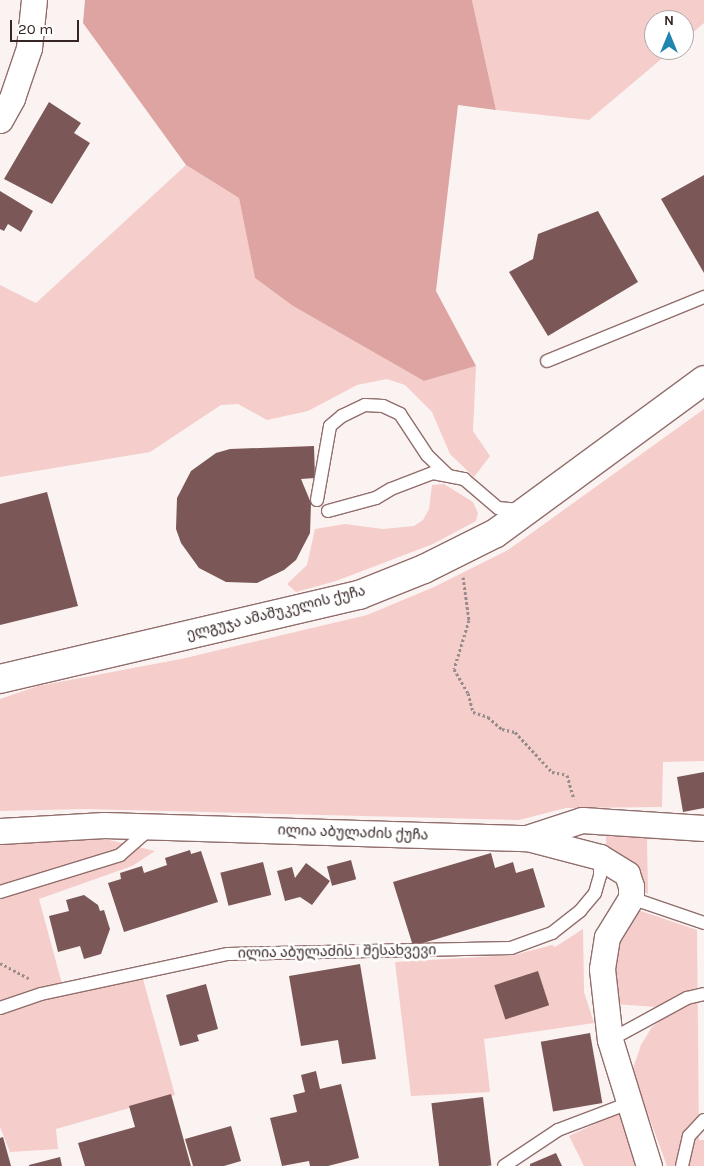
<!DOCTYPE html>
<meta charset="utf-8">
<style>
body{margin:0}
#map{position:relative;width:704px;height:1166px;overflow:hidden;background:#fbf3f2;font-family:Karla,"Noto Sans Georgian",sans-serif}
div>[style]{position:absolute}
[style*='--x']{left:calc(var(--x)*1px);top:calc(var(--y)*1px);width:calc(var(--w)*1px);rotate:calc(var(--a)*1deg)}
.green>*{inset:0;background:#f5cdcb}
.forest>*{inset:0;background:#dda4a1}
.building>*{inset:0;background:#7b5857;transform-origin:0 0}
.path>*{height:3px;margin-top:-1.5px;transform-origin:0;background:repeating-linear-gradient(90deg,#978c8b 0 2.5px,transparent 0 5px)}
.roads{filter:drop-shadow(1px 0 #916e6c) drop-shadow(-1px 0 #916e6c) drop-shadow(0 1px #916e6c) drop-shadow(0 -1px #916e6c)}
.lane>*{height:12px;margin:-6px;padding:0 6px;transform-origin:6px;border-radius:6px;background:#fff}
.street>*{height:25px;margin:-12.5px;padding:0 12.5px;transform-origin:12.5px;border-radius:12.5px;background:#fff}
.secondary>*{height:28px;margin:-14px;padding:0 14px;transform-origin:14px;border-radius:14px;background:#fff}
span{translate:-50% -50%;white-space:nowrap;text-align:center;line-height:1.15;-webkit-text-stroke:5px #fff;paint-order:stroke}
.street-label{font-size:14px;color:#352625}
.north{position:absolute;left:644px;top:10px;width:50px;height:50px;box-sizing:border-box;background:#fff;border:1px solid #aea8a8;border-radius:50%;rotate:0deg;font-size:14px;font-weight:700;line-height:20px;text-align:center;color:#352625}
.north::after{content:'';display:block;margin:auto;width:18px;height:22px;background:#2085af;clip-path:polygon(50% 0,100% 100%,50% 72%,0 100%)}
.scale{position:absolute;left:10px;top:20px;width:69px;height:22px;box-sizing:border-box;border:2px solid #352625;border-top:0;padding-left:6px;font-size:15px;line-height:18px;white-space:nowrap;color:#352625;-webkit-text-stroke:4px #fff;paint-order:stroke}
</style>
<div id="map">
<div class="green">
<i style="clip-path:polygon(472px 0,704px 0,704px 23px,684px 40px,684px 20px,654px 20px,654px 50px,672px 50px,589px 120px,496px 110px)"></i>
<i style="clip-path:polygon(186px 165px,239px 198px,255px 278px,293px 306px,424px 381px,476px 366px,473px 431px,490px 456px,474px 477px,450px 454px,432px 412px,405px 385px,387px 379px,357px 385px,308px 411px,267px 420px,238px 404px,221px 405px,150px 452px,0 477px,0 285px,36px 303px)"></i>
<i style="clip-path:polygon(704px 409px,704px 761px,663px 762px,662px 807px,566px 808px,519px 820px,85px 809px,0 811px,0 699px,38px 686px,181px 659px,367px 615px,434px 587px,508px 550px)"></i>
<i style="clip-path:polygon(444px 484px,473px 502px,478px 513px,476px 521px,433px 544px,336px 581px,296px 592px,287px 584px,307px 565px,315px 529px,345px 524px,383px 529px,414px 526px,423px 520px,429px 509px,432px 485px)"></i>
<i style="clip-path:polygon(606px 833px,704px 835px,704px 842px,647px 839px,648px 894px,639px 890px,621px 858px,606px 844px)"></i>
<i style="clip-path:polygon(97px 837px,155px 851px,132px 866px,39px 899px,65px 995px,143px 979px,175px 1095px,56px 1129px,58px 1149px,10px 1152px,0 1127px,0 842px)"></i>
<i style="clip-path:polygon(638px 910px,697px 930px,699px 1140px,704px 1140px,704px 1166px,667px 1166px,632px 1071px,641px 1045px,652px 1027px,665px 1017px,657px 1007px,613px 1004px,612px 958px,618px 926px)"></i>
<i style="clip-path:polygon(583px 929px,584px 992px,594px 1023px,484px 1039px,490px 1092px,411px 1096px,395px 962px,514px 955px,552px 945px,555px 947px)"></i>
<i style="clip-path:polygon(620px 1112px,637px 1166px,584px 1166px,569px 1136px)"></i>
</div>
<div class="forest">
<i style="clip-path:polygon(85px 0,472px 0,496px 110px,458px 105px,436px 291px,476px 366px,424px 381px,293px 306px,255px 278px,239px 198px,186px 165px,83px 23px)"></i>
</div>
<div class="building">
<i style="clip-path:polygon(49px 102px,81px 123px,74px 133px,90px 143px,52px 204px,4px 179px)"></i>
<i style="clip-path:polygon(704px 175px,704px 273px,661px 199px)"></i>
<i style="clip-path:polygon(0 191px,33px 211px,21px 232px,8px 224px,4px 231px,0 229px)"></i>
<i style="clip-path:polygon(598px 211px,638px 282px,548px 336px,509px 272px,533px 259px,538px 234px)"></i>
<i style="clip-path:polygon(314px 446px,315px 478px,301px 479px,311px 503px,310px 533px,296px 560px,284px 570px,257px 583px,226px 582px,199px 568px,181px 543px,176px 529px,177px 498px,191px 471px,216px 453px,230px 449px)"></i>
<i style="clip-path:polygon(47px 492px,78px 606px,0 625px,0 504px)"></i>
<i style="clip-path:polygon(704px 772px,704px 808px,683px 812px,677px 777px)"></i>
<i style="clip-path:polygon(190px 850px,191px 854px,201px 851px,218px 902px,124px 932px,108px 883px,121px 879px,120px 873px,142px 866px,144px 873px,167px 865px,165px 858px)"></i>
<i style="clip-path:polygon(491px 853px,495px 868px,513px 862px,516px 873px,533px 868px,545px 907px,413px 946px,393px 882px)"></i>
<i style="left:351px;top:860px;width:20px;height:25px;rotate:75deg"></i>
<i style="left:263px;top:862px;width:34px;height:44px;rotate:76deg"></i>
<i style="clip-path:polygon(306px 863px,330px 881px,312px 905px,300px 897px,285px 901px,277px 871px,292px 867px,295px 878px)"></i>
<i style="clip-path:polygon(84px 895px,98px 905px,100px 911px,104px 910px,110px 929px,101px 954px,84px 959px,80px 946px,58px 952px,49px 916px,69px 911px,66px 900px)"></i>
<i style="clip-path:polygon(360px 964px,376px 1059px,342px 1064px,338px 1040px,301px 1046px,289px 976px)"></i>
<i style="left:538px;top:971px;width:36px;height:46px;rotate:72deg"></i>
<i style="clip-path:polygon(206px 984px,218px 1029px,197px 1035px,199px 1041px,180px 1046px,166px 995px)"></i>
<i style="left:590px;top:1033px;width:71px;height:50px;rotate:80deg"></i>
<i style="clip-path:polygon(316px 1071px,320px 1089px,341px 1084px,359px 1158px,328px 1166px,310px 1166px,309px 1161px,282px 1166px,270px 1118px,297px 1112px,293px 1095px,305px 1092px,301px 1075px)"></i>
<i style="clip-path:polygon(171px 1094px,191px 1166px,85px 1166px,78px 1143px,135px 1127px,129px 1106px)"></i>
<i style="left:483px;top:1097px;width:69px;height:52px;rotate:83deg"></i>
<i style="clip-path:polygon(231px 1126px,241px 1161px,224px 1166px,193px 1166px,185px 1139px)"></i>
<i style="clip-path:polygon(3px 1137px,11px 1166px,0 1166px,0 1138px)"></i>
<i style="clip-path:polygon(556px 1153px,562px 1166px,530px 1166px,530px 1164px)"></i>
<i style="clip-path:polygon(60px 1157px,62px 1166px,29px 1166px,29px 1165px)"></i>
</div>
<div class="path">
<i style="--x:463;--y:577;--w:43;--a:82.1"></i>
<i style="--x:469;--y:620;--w:51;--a:107"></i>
<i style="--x:454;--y:669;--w:28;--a:60"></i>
<i style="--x:468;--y:693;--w:20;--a:75"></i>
<i style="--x:473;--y:712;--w:16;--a:18"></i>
<i style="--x:488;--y:717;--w:18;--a:41"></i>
<i style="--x:502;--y:729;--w:13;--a:13"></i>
<i style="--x:515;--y:732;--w:54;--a:47.2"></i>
<i style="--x:552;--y:772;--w:15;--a:11"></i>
<i style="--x:567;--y:775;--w:25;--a:74"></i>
<i style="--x:0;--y:963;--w:34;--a:28"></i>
</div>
<div class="roads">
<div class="lane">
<i style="--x:547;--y:361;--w:170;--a:-22.2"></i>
<i style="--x:317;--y:500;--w:75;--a:-80"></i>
<i style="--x:330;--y:426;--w:16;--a:-40"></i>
<i style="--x:342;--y:416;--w:25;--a:-26"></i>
<i style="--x:365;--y:405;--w:18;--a:3"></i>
<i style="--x:383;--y:406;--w:19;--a:25"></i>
<i style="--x:400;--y:414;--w:49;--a:56.6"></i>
<i style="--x:427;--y:455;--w:28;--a:44"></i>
<i style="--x:328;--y:511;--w:50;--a:-15.2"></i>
<i style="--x:376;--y:498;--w:17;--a:-31"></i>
<i style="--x:391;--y:489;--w:45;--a:-20.9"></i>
<i style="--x:433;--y:473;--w:32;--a:11"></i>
<i style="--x:464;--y:479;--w:45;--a:40.5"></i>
<i style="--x:498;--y:508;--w:25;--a:5"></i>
<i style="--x:0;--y:892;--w:126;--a:-17.1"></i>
<i style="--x:120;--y:855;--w:41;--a:-41.1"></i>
<i style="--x:631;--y:898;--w:77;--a:18.9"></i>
<i style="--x:0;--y:1008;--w:43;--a:-18.9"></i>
<i style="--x:41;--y:994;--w:191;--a:-12.1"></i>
<i style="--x:228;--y:954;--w:283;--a:-1.2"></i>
<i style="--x:511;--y:948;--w:44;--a:-20.1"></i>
<i style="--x:552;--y:933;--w:36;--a:-38"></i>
<i style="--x:580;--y:911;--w:23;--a:-50"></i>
<i style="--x:595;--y:893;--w:18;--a:-74"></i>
<i style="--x:600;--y:876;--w:19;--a:-90"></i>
<i style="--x:610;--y:1040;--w:88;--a:-28.6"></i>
<i style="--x:687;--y:998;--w:17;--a:-13"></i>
<i style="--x:504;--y:1166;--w:65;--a:-33.7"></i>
<i style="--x:558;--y:1130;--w:76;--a:-20.8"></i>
<i style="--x:682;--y:1166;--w:31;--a:-77"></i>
<i style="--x:689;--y:1136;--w:22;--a:-47"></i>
</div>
<div class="street">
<i style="--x:0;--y:120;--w:25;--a:-61"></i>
<i style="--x:12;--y:98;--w:53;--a:-71.2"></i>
<i style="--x:29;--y:48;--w:48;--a:-84.1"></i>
<i style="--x:0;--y:831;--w:104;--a:-3.3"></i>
<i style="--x:104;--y:825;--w:423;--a:1.8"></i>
<i style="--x:527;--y:838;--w:58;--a:-18.1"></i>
<i style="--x:582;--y:820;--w:122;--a:3.8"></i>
<i style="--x:527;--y:838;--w:75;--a:14.6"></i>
<i style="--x:600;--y:857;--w:32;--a:32"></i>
<i style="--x:627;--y:874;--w:13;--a:72"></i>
<i style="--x:631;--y:886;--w:12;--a:90"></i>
<i style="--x:631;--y:898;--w:46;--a:121.6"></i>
<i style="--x:607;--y:937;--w:32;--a:99"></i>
<i style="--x:602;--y:969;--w:71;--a:83.6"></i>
<i style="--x:610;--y:1040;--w:132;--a:72.8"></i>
</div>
<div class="secondary">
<i style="--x:0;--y:679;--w:369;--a:-13.2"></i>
<i style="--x:359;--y:595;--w:70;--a:-21.8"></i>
<i style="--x:424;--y:569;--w:80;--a:-26.6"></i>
<i style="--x:496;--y:533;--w:258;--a:-36.3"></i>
</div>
</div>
<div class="street-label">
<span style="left:276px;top:613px;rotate:-14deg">ელგუჯა ამაშუკელის ქუჩა</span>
<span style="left:353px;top:833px;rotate:2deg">ილია აბულაძის ქუჩა</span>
<span style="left:337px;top:952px;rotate:-1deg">ილია აბულაძის I შესახვევი</span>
</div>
<div class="north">N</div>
<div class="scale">20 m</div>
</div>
